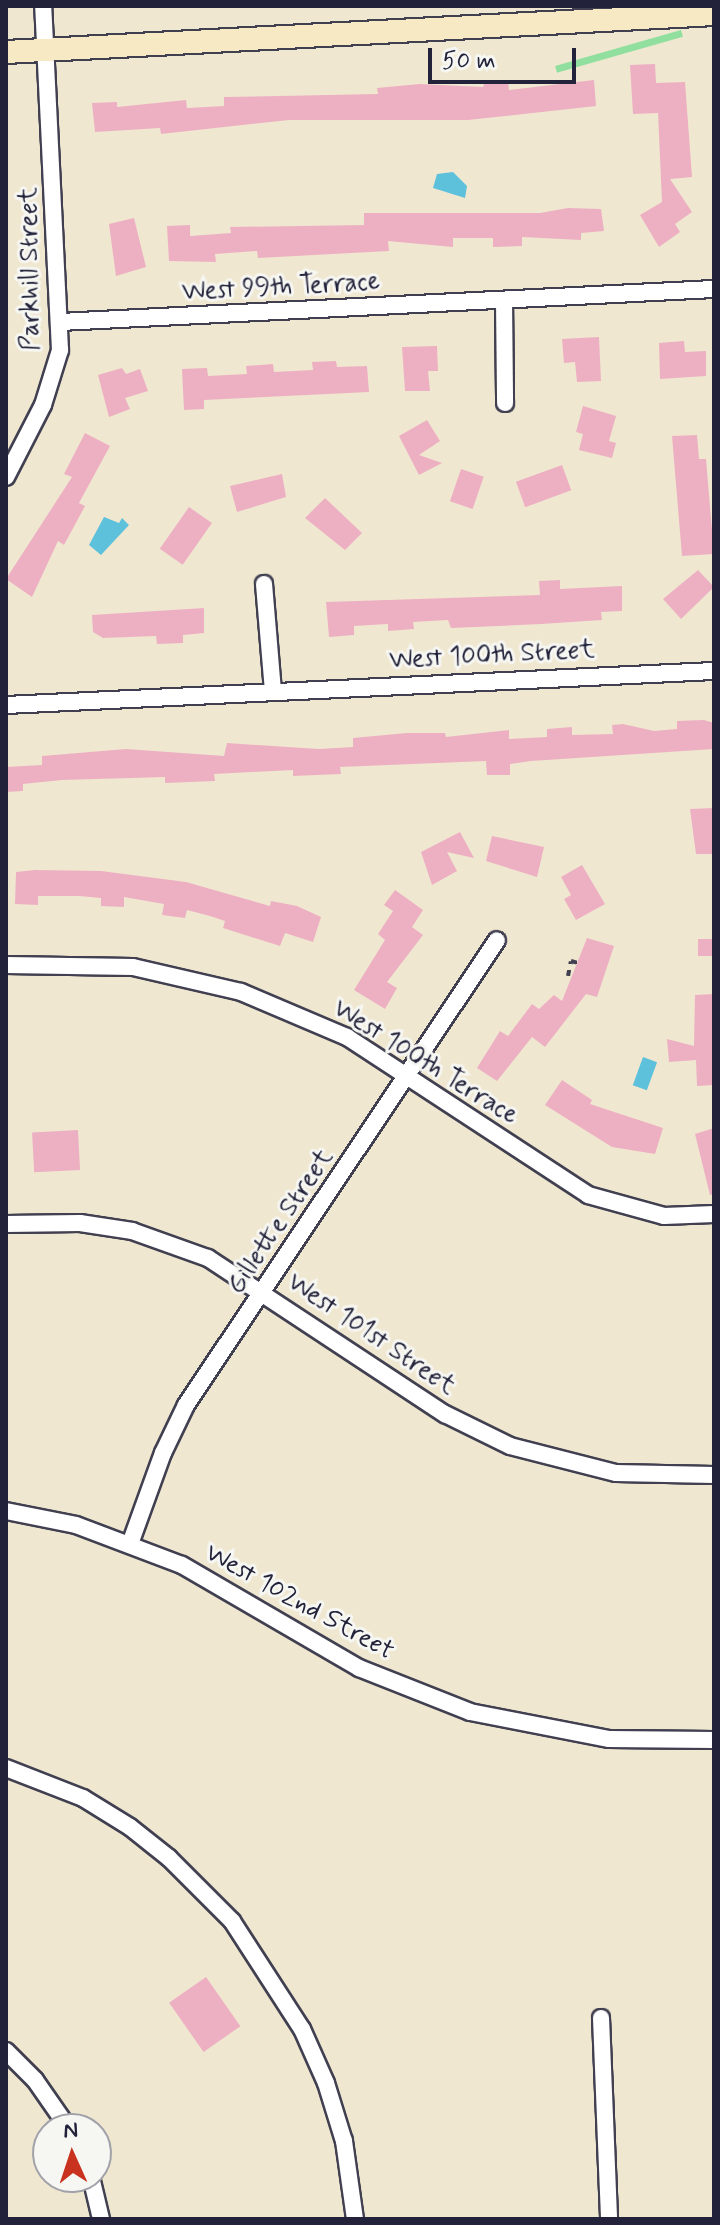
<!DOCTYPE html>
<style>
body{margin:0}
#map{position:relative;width:720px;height:2225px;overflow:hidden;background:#f0e7d0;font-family:Mynerve,sans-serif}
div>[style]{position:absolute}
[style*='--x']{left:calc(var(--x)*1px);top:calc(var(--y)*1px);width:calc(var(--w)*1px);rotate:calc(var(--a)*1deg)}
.green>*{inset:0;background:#91df9e;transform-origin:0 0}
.water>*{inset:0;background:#5ec1dc;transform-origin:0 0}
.building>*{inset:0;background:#edb0c3;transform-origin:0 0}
.path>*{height:4px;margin-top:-2px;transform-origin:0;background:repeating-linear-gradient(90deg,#414051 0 6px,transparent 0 12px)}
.roads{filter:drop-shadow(2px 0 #414051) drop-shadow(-2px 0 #414051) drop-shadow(0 2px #414051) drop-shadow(0 -2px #414051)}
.street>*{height:16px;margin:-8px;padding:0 8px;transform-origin:8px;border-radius:8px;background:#fff}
.secondary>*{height:22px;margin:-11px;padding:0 11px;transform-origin:11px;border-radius:11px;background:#f6e9c3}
span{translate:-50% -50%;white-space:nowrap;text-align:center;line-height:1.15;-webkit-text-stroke:6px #f6f6f2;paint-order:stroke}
.street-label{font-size:26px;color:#22223b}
.frame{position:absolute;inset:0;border:8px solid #22223b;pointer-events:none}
.north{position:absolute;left:32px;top:2113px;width:80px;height:80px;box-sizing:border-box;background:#f6f6f2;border:2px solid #a1a1a9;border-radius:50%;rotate:357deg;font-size:22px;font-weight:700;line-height:32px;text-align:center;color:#22223b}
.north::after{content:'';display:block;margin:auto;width:28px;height:36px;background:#c8321e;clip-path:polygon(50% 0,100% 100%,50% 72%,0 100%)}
.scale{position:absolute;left:428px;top:48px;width:148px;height:36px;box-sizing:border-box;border:4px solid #22223b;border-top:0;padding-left:10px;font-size:24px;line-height:28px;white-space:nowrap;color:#22223b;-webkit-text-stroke:6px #f6f6f2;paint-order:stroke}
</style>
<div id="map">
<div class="green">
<i style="left:681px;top:30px;width:7px;height:131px;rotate:74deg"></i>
</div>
<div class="water">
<i style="clip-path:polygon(453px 172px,467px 186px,465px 198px,433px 188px,437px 174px)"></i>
<i style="clip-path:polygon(104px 517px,119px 523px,122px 518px,129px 525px,101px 555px,89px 545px)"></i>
<i style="left:643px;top:1057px;width:15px;height:30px;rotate:20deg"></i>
</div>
<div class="building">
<i style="clip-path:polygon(655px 64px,656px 83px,685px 82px,692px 177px,670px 179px,692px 212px,675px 224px,680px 232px,659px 247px,640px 215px,662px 202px,658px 113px,633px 114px,630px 65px)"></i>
<i style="clip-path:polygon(594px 80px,596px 106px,468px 120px,289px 120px,161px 134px,160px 128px,95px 132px,92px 103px,117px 102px,117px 107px,186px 100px,187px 108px,224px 106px,224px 97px,378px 94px,377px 88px,420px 84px,483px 87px,485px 82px,508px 81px,509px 90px)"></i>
<i style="clip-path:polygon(568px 208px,601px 209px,604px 231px,581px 233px,581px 240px,522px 237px,522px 246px,493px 247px,493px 238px,453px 238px,453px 247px,388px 241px,389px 251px,258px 258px,257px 251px,215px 254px,216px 262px,169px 261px,167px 226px,190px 225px,190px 236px,231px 233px,230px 227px,364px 225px,364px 213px,540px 213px)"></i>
<i style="clip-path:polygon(134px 218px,146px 267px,116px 276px,109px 224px)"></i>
<i style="clip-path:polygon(599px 337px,601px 381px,577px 382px,575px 362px,564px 363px,562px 339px)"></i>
<i style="clip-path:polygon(684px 341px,685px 352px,706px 351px,706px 376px,660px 379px,659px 343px)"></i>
<i style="clip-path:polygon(437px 346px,438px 371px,428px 371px,430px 391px,405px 391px,402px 347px)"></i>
<i style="clip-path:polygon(336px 361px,337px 367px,367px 366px,369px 392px,204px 400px,204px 409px,184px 410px,182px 369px,207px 368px,208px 376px,247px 374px,246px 366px,273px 364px,274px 372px,313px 370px,312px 362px)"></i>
<i style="clip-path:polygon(122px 368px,126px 374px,140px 369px,148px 391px,125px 398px,130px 409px,109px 417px,98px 375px)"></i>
<i style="clip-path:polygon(583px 406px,616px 416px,609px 441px,616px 443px,612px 458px,579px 450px,583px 434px,576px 432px)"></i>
<i style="clip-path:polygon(427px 420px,440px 441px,419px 455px,442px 463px,419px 475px,399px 436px)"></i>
<i style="clip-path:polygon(85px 433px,110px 446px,79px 503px,85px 506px,64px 545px,58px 541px,32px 597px,6px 579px,72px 477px,64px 474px)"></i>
<i style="clip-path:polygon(697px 435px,699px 459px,706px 459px,714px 554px,682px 556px,672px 436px)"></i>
<i style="left:562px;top:465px;width:27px;height:49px;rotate:70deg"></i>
<i style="left:461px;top:469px;width:24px;height:34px;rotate:19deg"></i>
<i style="clip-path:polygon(282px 474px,286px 497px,237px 512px,230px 486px)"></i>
<i style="clip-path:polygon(325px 498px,362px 533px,345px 550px,305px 518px)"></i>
<i style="left:189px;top:507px;width:28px;height:51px;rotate:35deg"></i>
<i style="clip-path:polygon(698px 570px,714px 587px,681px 619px,663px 599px)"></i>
<i style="clip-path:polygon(560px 580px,560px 589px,622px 586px,622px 611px,601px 612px,602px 620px,541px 624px,451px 628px,448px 620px,413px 622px,414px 629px,388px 631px,388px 624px,354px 626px,354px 635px,329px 637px,326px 602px,540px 595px,539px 581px)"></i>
<i style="clip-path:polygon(204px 608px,204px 633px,183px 635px,183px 643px,157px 644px,156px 636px,103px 638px,93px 632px,92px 615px)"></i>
<i style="clip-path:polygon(704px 720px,714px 723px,714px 749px,531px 761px,510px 764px,510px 775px,487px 775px,486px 761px,340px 767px,341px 774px,293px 776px,293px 770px,214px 774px,215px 781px,165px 783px,165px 777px,62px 780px,23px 784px,23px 791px,6px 792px,6px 767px,42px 765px,42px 756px,126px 749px,224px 756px,227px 743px,319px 749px,353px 747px,353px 738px,407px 733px,445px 733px,446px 737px,509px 730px,509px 739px,547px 737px,547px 729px,572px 727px,572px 735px,613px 734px,612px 725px,623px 724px,654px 731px,677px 729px,677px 721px)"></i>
<i style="clip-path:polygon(714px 808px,714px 854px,696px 854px,690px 809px)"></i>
<i style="clip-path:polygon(460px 832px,474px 858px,447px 852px,457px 871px,432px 885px,421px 852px)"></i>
<i style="clip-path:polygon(492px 836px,544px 847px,537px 877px,486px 861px)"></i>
<i style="clip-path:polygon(582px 865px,605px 904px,576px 920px,564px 899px,571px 895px,561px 877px)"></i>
<i style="clip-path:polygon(35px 870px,101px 871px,186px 882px,270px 906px,271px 901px,297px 906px,321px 917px,313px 942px,285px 933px,280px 946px,223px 928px,225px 921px,210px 916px,187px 910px,185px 918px,162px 915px,164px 904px,124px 897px,124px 907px,101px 906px,101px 898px,79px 896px,38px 896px,38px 905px,15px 904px,16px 872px)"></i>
<i style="clip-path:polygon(395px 890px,423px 910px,412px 927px,423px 935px,387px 982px,397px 988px,385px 1009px,354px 990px,385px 940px,378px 934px,393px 911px,384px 905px)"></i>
<i style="clip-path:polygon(587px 938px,614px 946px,597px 997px,586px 994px,545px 1047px,532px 1037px,497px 1081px,477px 1068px,500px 1031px,508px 1036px,532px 1004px,539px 1009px,554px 995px,562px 1001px)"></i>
<i style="left:714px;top:939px;width:17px;height:16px;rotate:90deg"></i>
<i style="clip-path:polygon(714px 994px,714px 1085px,697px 1086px,696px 1060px,669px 1062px,667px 1039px,694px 1046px,695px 995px)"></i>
<i style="clip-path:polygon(562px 1080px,592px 1100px,590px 1104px,663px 1128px,655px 1154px,612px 1147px,545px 1105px)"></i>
<i style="clip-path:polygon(714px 1128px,714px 1194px,710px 1195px,695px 1134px)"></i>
<i style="left:78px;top:1130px;width:40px;height:46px;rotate:87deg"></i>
<i style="left:206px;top:1977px;width:60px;height:45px;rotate:55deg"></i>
</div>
<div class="path">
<i style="--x:568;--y:976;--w:15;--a:-79"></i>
<i style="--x:571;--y:961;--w:7;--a:16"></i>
</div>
<div class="roads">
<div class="street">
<i style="--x:504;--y:300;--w:103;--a:89.4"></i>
<i style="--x:60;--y:322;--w:655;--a:-2.89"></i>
<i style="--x:6;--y:477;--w:81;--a:-62.8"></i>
<i style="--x:43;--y:405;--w:58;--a:-72.8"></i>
<i style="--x:60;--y:350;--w:344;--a:-92.8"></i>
<i style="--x:264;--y:584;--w:107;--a:85.2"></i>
<i style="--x:6;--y:705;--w:709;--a:-2.75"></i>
<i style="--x:6;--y:965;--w:127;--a:0.9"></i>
<i style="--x:133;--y:967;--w:111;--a:13"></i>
<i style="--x:241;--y:992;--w:115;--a:23"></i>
<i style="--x:347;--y:1037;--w:288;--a:33.2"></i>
<i style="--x:588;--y:1195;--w:79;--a:15.4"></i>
<i style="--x:664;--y:1216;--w:50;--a:-2.3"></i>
<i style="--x:6;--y:1224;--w:74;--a:-0.8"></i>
<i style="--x:80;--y:1223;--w:53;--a:8.7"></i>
<i style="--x:132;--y:1231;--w:81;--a:19.6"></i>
<i style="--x:208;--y:1258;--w:284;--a:33.4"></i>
<i style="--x:445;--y:1414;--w:72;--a:26.2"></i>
<i style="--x:510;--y:1446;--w:109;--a:14.3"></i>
<i style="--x:616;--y:1473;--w:98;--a:1.2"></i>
<i style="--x:6;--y:1511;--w:71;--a:11.3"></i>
<i style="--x:76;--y:1525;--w:113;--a:20.7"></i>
<i style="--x:182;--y:1565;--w:205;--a:30.2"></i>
<i style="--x:359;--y:1668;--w:119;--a:21.6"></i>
<i style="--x:470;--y:1712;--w:142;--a:11"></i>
<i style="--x:609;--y:1739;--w:105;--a:0.5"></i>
<i style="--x:130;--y:1544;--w:97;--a:-70.1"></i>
<i style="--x:163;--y:1453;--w:53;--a:-64.4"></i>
<i style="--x:186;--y:1405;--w:559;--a:-56.22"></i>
<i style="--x:6;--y:1768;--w:83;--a:21.3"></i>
<i style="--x:83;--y:1798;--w:55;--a:31.7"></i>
<i style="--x:130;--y:1827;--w:50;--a:38.5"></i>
<i style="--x:169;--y:1858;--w:89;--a:45"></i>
<i style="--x:232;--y:1921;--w:129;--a:57.1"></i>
<i style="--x:302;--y:2029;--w:59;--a:66"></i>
<i style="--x:326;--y:2083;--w:61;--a:72.8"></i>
<i style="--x:344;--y:2141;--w:79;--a:82"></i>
<i style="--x:601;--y:2018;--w:201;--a:87.7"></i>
<i style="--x:6;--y:2051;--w:41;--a:45"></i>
<i style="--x:35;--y:2080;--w:60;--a:55.2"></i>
<i style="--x:91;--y:2177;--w:43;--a:76.6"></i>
</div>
<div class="secondary">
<i style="--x:6;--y:52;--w:709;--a:-3.07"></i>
</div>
</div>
<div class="street-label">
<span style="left:31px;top:269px;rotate:-91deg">Parkhill Street</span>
<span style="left:281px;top:288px;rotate:-3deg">West 99th Terrace</span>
<span style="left:492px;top:656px;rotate:-3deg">West 100th Street</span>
<span style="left:425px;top:1063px;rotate:32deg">West 100th Terrace</span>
<span style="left:281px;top:1222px;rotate:-56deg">Gillette Street</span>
<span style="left:371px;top:1335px;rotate:34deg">West 101st Street</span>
<span style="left:299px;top:1603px;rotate:29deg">West 102nd Street</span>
</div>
<div class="frame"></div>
<div class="north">N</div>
<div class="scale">50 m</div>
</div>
